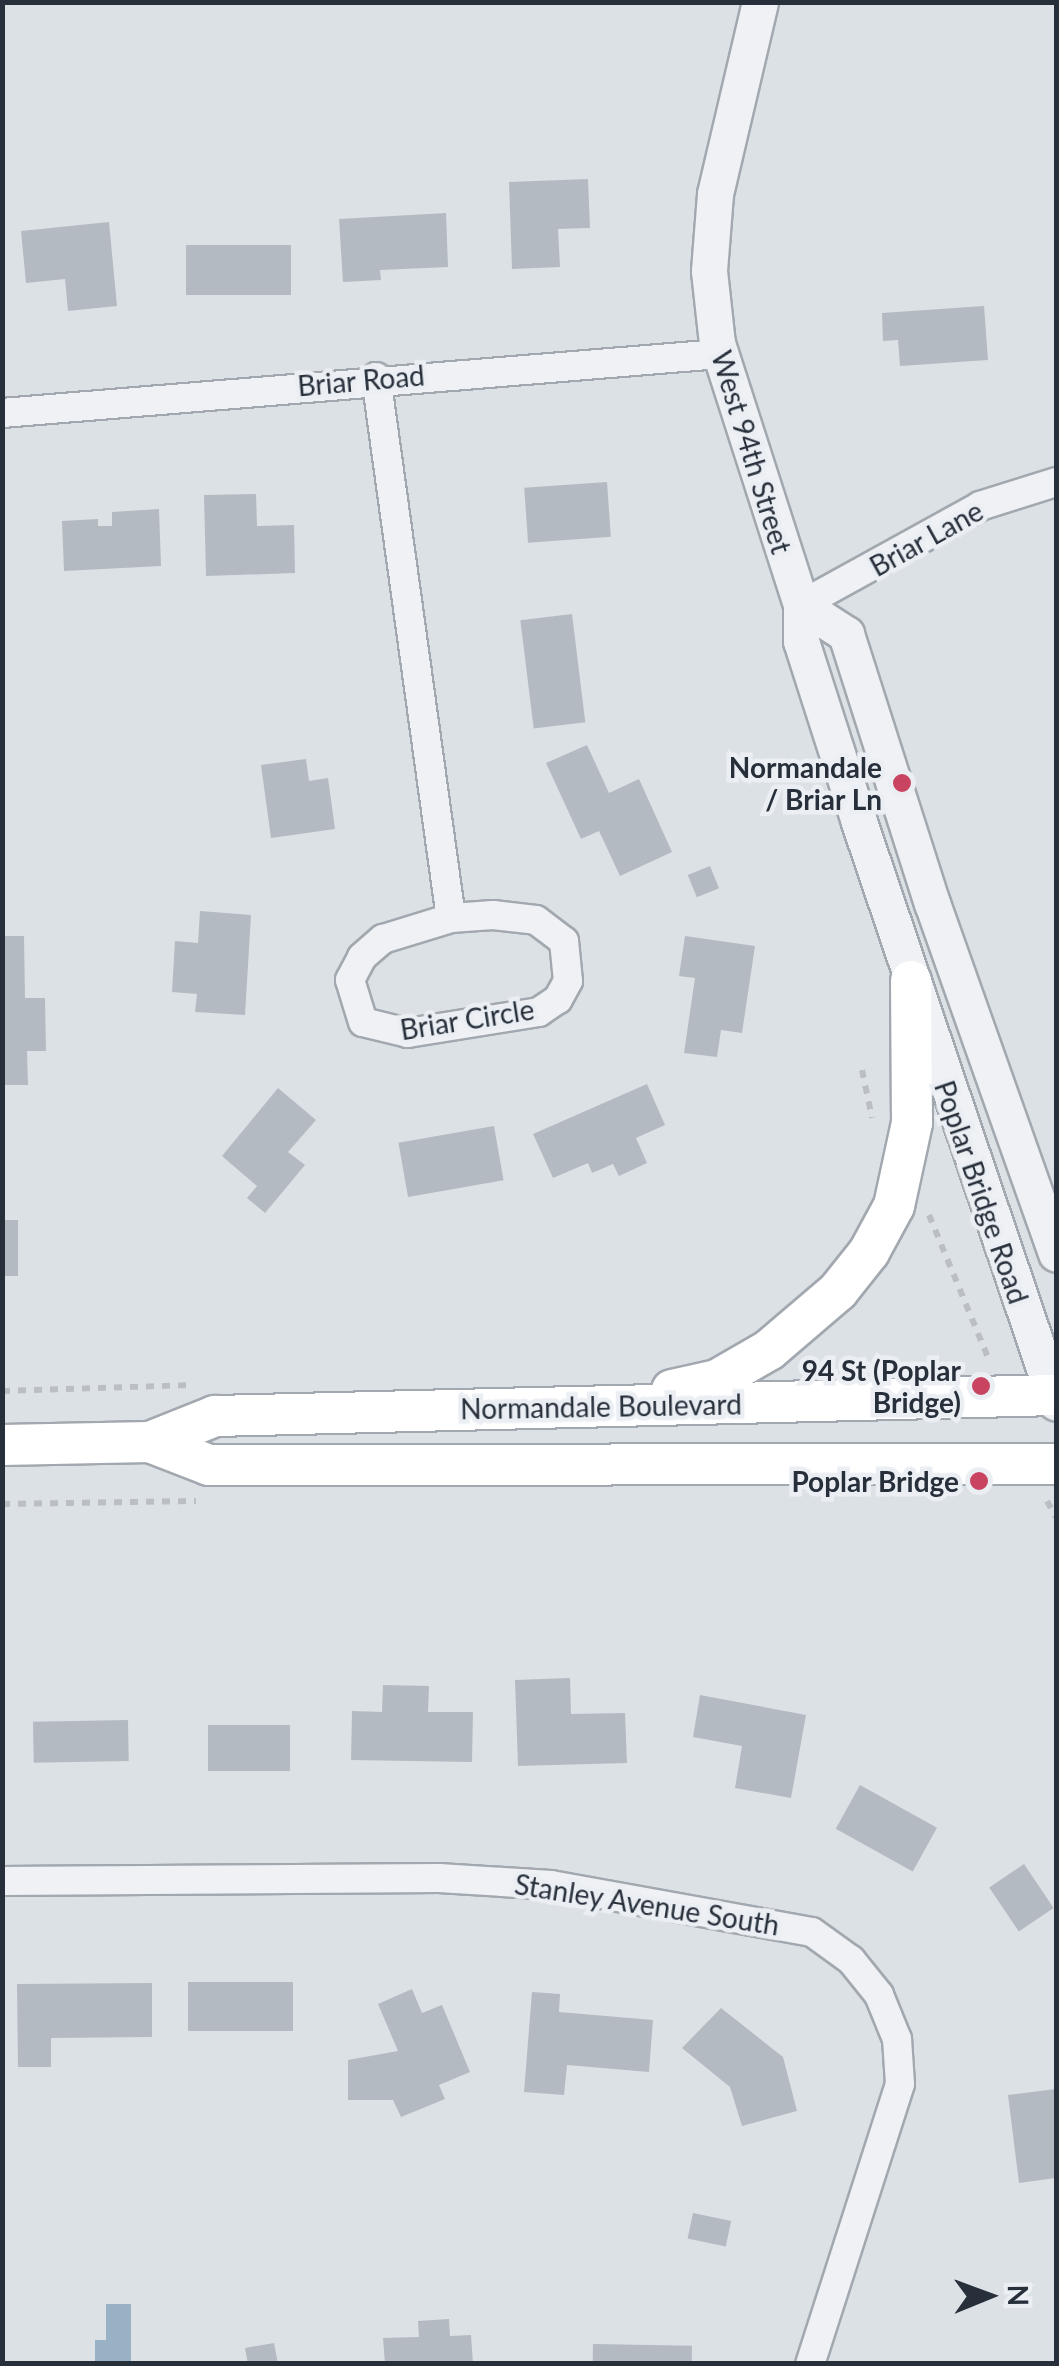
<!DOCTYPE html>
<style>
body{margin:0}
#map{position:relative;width:1059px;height:2366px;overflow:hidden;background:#dce1e6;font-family:Lato,sans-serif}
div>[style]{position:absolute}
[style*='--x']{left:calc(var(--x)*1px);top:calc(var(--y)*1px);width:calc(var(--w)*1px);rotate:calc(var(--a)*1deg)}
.water>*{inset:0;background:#98b1c5}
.building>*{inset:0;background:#b4bac2;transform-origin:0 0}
.path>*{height:6px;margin-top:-3px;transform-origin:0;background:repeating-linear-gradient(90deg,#bbbfc4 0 8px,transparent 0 16px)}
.roads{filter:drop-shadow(2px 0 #a2a8af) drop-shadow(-2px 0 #a2a8af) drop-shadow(0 2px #a2a8af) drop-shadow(0 -2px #a2a8af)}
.minor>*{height:28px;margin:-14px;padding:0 14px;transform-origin:14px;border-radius:14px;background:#eff1f4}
.tertiary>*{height:35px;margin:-17.5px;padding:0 17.5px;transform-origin:17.5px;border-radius:17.5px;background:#eff1f4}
.secondary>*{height:40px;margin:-20px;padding:0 20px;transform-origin:20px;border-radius:20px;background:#fff}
.dots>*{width:28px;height:28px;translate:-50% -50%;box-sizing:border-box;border:5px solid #ebeff4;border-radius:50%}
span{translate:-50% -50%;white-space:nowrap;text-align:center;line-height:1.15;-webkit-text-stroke:9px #ebeff4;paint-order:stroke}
.street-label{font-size:28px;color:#272f3b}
.poi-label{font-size:28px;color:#272f3b;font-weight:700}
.right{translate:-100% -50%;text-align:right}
.frame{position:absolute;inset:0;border:5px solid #272f3b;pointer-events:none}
.north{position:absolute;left:939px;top:2246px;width:100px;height:100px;-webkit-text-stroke:8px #ebeff4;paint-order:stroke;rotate:89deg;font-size:28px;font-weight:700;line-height:40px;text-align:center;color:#272f3b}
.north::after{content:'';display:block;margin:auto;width:35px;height:45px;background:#272f3b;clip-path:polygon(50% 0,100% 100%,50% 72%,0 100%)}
</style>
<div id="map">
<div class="water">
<i style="clip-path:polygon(106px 2304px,131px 2304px,131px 2363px,95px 2363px,95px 2340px,106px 2340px)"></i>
</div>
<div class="building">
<i style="clip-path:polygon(588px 179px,590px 228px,558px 229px,560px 267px,512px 269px,509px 182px)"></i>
<i style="clip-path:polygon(446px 213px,448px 267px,380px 270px,381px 280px,343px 282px,339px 219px)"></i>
<i style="clip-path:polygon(109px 222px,117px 306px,68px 311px,65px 279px,26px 283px,21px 231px)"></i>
<i style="left:186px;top:245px;width:105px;height:50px"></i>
<i style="clip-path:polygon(984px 306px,988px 360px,900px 366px,898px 340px,883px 341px,882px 313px)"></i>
<i style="left:607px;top:482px;width:55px;height:83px;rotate:86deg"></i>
<i style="clip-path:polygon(256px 494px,257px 526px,294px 525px,295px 573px,206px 576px,204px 495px)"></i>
<i style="clip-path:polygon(159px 509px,161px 566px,64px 571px,62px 521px,98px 519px,98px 526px,112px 526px,112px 512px)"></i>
<i style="left:572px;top:614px;width:109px;height:52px;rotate:83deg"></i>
<i style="clip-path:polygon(587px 745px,609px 793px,639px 779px,672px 852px,620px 876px,599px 831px,581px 839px,546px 763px)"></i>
<i style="clip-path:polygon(306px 759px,309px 781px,328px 778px,335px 829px,271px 838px,261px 765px)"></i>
<i style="left:710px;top:866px;width:24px;height:24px;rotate:68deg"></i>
<i style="clip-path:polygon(200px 911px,251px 915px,245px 1015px,195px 1012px,197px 994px,172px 992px,175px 941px,198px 943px)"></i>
<i style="clip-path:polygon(2px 936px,24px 936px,25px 998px,45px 998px,46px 1051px,27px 1051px,28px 1085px,2px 1085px)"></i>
<i style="clip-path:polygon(685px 936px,755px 946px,742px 1033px,721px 1030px,717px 1057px,684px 1053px,695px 978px,679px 976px)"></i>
<i style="clip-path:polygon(647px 1084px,665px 1125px,636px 1138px,647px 1163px,619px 1176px,613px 1164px,592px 1173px,588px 1163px,553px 1178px,533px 1134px)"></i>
<i style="clip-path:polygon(278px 1088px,316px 1120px,288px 1152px,305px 1165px,265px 1213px,247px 1198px,257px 1186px,222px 1156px)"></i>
<i style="left:494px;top:1126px;width:55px;height:97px;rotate:80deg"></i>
<i style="left:2px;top:1220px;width:16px;height:56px"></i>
<i style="clip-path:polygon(570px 1678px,571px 1714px,625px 1713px,627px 1763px,518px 1766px,515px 1680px)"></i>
<i style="clip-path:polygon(383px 1685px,429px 1686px,428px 1712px,473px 1712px,472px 1762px,351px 1760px,352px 1711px,382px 1712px)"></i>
<i style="clip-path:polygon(700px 1695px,806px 1715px,791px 1798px,735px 1788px,742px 1746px,693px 1737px)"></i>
<i style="left:128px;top:1720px;width:41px;height:95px;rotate:89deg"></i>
<i style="left:208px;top:1725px;width:82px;height:46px"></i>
<i style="left:860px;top:1785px;width:88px;height:50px;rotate:29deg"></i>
<i style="left:1024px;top:1864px;width:53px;height:42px;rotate:56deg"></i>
<i style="left:188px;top:1982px;width:105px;height:49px"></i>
<i style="clip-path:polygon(152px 1983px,152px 2037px,51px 2038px,51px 2067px,18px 2067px,17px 1984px)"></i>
<i style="clip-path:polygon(412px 1989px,422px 2013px,442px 2005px,470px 2072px,439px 2085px,445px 2099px,401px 2117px,393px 2100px,348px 2100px,348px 2060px,398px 2051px,378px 2004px)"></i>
<i style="clip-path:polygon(532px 1992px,560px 1994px,559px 2012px,653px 2020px,649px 2072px,567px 2065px,564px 2095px,524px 2092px)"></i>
<i style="clip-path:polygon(721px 2008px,783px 2057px,797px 2111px,742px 2126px,730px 2087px,682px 2048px)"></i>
<i style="clip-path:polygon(1056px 2089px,1056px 2178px,1019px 2183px,1008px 2095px)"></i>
<i style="left:693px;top:2213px;width:39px;height:26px;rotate:12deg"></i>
<i style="clip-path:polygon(449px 2319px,450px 2336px,471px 2335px,473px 2364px,385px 2364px,383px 2338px,419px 2337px,418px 2321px)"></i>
<i style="clip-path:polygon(274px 2343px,278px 2364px,248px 2364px,245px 2348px)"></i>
<i style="left:593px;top:2344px;width:99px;height:20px;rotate:1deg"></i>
</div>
<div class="path">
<i style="--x:862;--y:1070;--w:49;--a:78.2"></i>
<i style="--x:929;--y:1215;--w:157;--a:67.5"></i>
<i style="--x:2;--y:1391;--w:187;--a:-1.8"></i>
<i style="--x:1047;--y:1501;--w:18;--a:61"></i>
<i style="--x:2;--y:1504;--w:194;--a:-0.9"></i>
</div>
<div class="roads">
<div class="minor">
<i style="--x:376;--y:377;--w:546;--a:82.11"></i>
<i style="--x:2;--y:413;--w:720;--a:-4.7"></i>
<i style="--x:801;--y:605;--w:205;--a:-28.9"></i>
<i style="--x:980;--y:506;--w:80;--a:-17.5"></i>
<i style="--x:493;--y:915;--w:43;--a:6.6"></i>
<i style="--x:536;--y:920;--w:35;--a:37"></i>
<i style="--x:564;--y:941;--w:40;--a:84.3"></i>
<i style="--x:568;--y:981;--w:21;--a:119"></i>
<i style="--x:558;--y:999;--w:23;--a:146"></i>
<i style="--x:539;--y:1012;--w:133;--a:170.9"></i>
<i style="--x:408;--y:1033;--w:46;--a:-166.3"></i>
<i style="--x:363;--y:1022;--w:44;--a:-107.2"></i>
<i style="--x:350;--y:980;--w:26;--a:-62"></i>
<i style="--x:362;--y:957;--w:28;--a:-41"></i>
<i style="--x:383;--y:939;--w:71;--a:-17.2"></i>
<i style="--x:451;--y:918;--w:42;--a:-4.1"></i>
<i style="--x:2;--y:1881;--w:437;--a:-0.4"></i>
<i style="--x:439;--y:1878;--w:112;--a:3.6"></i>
<i style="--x:551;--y:1885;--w:265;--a:10.2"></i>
<i style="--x:812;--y:1932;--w:48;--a:35.7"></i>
<i style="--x:851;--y:1960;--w:45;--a:51.3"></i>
<i style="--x:879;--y:1995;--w:48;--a:67.8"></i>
<i style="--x:897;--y:2039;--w:45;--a:86.2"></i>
<i style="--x:900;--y:2084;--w:294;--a:107.8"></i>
</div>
<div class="tertiary">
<i style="--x:760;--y:2;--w:197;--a:103.2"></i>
<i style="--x:715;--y:194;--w:77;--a:94.5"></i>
<i style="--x:709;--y:271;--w:72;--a:83.7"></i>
<i style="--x:717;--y:343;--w:275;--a:72.2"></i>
<i style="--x:801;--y:605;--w:36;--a:90"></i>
<i style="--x:801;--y:641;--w:190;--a:72.2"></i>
<i style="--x:859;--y:822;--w:613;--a:71.27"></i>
<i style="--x:801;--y:605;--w:54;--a:32.8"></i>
<i style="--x:846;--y:634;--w:282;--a:72.3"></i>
<i style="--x:932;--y:903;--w:372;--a:70.5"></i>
</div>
<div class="secondary">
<i style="--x:672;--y:1390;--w:46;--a:-12.5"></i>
<i style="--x:717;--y:1380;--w:60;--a:-30"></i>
<i style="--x:769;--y:1350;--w:91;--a:-40.5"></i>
<i style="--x:838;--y:1291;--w:50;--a:-51.5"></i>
<i style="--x:869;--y:1252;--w:52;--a:-61.5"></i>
<i style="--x:894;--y:1206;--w:85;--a:-77.8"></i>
<i style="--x:912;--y:1123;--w:142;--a:-90.4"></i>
<i style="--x:150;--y:1442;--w:63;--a:21.3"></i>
<i style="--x:209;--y:1465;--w:847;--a:-0.07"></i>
<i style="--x:2;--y:1445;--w:148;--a:-1.2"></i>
<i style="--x:150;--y:1442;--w:70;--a:-21.8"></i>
<i style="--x:215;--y:1416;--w:841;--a:-1.43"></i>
</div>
</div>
<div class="dots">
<i style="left:902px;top:783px;background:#c84460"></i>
<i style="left:981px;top:1386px;background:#c84460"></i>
<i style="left:979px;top:1481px;background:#c84460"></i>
</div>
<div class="street-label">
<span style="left:361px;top:380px;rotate:-5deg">Briar Road</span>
<span style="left:752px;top:452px;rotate:73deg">West 94th Street</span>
<span style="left:926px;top:538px;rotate:-29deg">Briar Lane</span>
<span style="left:467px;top:1019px;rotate:-9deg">Briar Circle</span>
<span style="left:982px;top:1192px;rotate:71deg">Poplar Bridge Road</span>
<span style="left:601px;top:1406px;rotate:-1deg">Normandale Boulevard</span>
<span style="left:647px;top:1904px;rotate:9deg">Stanley Avenue South</span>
</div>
<div class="poi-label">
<span class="right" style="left:882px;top:783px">Normandale<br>/ Briar Ln</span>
<span class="right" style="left:961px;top:1386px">94 St (Poplar<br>Bridge)</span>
<span class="right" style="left:959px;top:1481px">Poplar Bridge</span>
</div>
<div class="frame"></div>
<div class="north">N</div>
</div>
